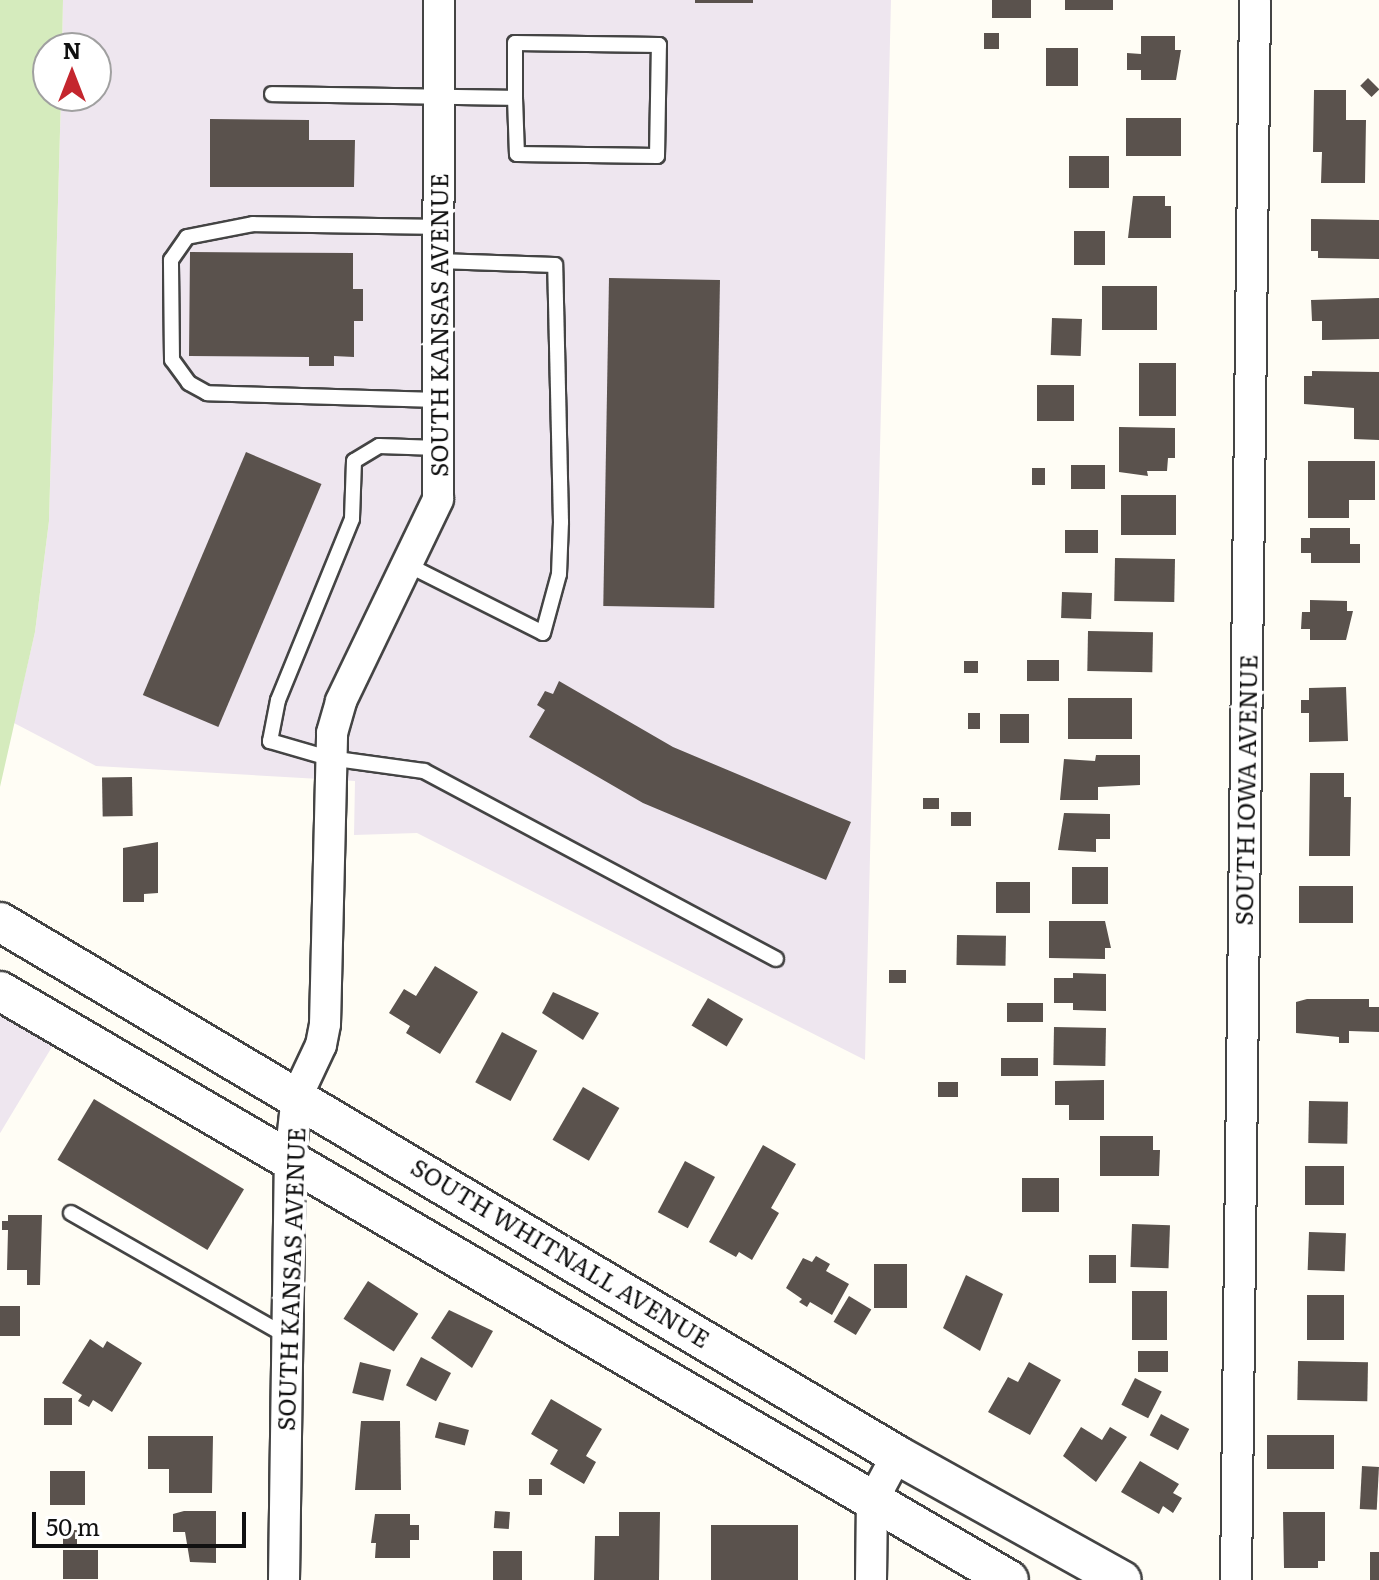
<!DOCTYPE html>
<style>
body{margin:0}
#map{position:relative;width:1379px;height:1580px;overflow:hidden;background:#fffdf5;font-family:Literata,serif}
div>[style]{position:absolute}
[style*='--x']{left:calc(var(--x)*1px);top:calc(var(--y)*1px);width:calc(var(--w)*1px);rotate:calc(var(--a)*1deg)}
.industrial>*{inset:0;background:#eee6ef;transform-origin:0 0}
.green>*{inset:0;background:#d5ebbd}
.building>*{inset:0;background:#5a524d;transform-origin:0 0}
.roads{filter:drop-shadow(2px 0 #444) drop-shadow(-2px 0 #444) drop-shadow(0 2px #444) drop-shadow(0 -2px #444)}
.service>*{height:14px;margin:-7px;padding:0 7px;transform-origin:7px;border-radius:7px;background:#fff}
.minor>*{height:30px;margin:-15px;padding:0 15px;transform-origin:15px;border-radius:15px;background:#fff}
.tertiary>*{height:38px;margin:-19px;padding:0 19px;transform-origin:19px;border-radius:19px;background:#fff}
span{translate:-50% -50%;white-space:nowrap;text-align:center;line-height:1.15;-webkit-text-stroke:8px #fff;paint-order:stroke}
.street-label{font-size:24px;color:#111}
.north{position:absolute;left:32px;top:32px;width:80px;height:80px;box-sizing:border-box;background:#fff;border:2px solid #a0a0a0;border-radius:50%;rotate:0deg;font-size:22px;font-weight:700;line-height:32px;text-align:center;color:#111}
.north::after{content:'';display:block;margin:auto;width:28px;height:36px;background:#c4262e;clip-path:polygon(50% 0,100% 100%,50% 72%,0 100%)}
.scale{position:absolute;left:32px;top:1512px;width:214px;height:36px;box-sizing:border-box;border:4px solid #111;border-top:0;padding-left:10px;font-size:24px;line-height:28px;white-space:nowrap;color:#111;-webkit-text-stroke:6px #fff;paint-order:stroke}
</style>
<div id="map">
<div class="industrial">
<i style="clip-path:polygon(63px 0,891px 0,865px 1060px,417px 833px,354px 835px,355px 781px,96px 766px,14px 723px,35px 632px,49px 521px,61px 96px,96px 96px,96px 48px,62px 48px)"></i>
<i style="left:0;top:1011px;width:63px;height:569px;rotate:31deg"></i>
</div>
<div class="green">
<i style="clip-path:polygon(0 0,63px 0,62px 48px,48px 48px,48px 96px,61px 96px,49px 521px,35px 632px,0 787px)"></i>
</div>
<div class="building">
<i style="left:695px;top:0;width:58px;height:3px"></i>
<i style="left:992px;top:0;width:39px;height:18px"></i>
<i style="left:1065px;top:0;width:48px;height:10px"></i>
<i style="left:984px;top:33px;width:15px;height:16px"></i>
<i style="clip-path:polygon(1141px 36px,1175px 36px,1175px 50px,1181px 50px,1176px 80px,1141px 80px,1141px 70px,1127px 70px,1127px 53px,1141px 54px)"></i>
<i style="left:1046px;top:48px;width:32px;height:38px"></i>
<i style="left:1368px;top:78px;width:16px;height:11px;rotate:45deg"></i>
<i style="clip-path:polygon(1314px 90px,1346px 90px,1346px 120px,1366px 120px,1365px 183px,1321px 183px,1322px 152px,1313px 152px)"></i>
<i style="left:1126px;top:118px;width:55px;height:38px"></i>
<i style="clip-path:polygon(210px 119px,309px 120px,309px 140px,355px 140px,354px 187px,210px 187px)"></i>
<i style="left:1069px;top:156px;width:40px;height:32px"></i>
<i style="clip-path:polygon(1133px 196px,1165px 196px,1165px 206px,1171px 206px,1171px 238px,1128px 238px)"></i>
<i style="clip-path:polygon(1311px 219px,1379px 220px,1379px 259px,1318px 258px,1318px 251px,1311px 251px)"></i>
<i style="left:1074px;top:231px;width:31px;height:34px"></i>
<i style="clip-path:polygon(190px 252px,353px 253px,353px 289px,363px 289px,363px 321px,354px 321px,354px 357px,334px 356px,334px 366px,309px 366px,309px 357px,189px 356px)"></i>
<i style="left:609px;top:278px;width:111px;height:328px;rotate:1deg"></i>
<i style="left:1102px;top:286px;width:55px;height:44px"></i>
<i style="clip-path:polygon(1379px 298px,1379px 339px,1322px 340px,1322px 321px,1312px 321px,1311px 300px)"></i>
<i style="left:1052px;top:318px;width:30px;height:37px;rotate:2deg"></i>
<i style="left:1139px;top:363px;width:37px;height:53px"></i>
<i style="clip-path:polygon(1312px 371px,1379px 372px,1379px 440px,1354px 439px,1354px 408px,1304px 404px,1304px 376px,1312px 376px)"></i>
<i style="left:1037px;top:385px;width:37px;height:36px"></i>
<i style="clip-path:polygon(1119px 427px,1175px 428px,1175px 458px,1168px 458px,1167px 471px,1147px 471px,1148px 476px,1119px 472px)"></i>
<i style="left:246px;top:452px;width:82px;height:264px;rotate:23deg"></i>
<i style="clip-path:polygon(1308px 461px,1375px 461px,1375px 500px,1349px 500px,1349px 518px,1308px 518px)"></i>
<i style="left:1071px;top:465px;width:34px;height:24px"></i>
<i style="left:1032px;top:468px;width:13px;height:17px"></i>
<i style="left:1121px;top:495px;width:55px;height:40px"></i>
<i style="clip-path:polygon(1310px 528px,1350px 528px,1350px 544px,1360px 544px,1360px 563px,1311px 563px,1311px 553px,1301px 553px,1301px 538px,1310px 538px)"></i>
<i style="left:1065px;top:530px;width:33px;height:23px"></i>
<i style="left:1115px;top:558px;width:60px;height:43px;rotate:1deg"></i>
<i style="left:1062px;top:592px;width:30px;height:26px;rotate:2deg"></i>
<i style="clip-path:polygon(1310px 600px,1347px 601px,1347px 611px,1353px 611px,1346px 640px,1310px 640px,1310px 629px,1301px 629px,1302px 612px,1310px 612px)"></i>
<i style="left:1088px;top:631px;width:65px;height:40px;rotate:1deg"></i>
<i style="left:1027px;top:660px;width:32px;height:21px"></i>
<i style="left:964px;top:661px;width:14px;height:12px"></i>
<i style="clip-path:polygon(559px 681px,673px 747px,851px 822px,826px 880px,643px 803px,529px 737px,545px 710px,537px 705px,545px 691px,553px 694px)"></i>
<i style="clip-path:polygon(1346px 687px,1348px 741px,1309px 742px,1309px 713px,1301px 713px,1301px 700px,1309px 700px,1309px 688px)"></i>
<i style="left:1068px;top:698px;width:64px;height:41px"></i>
<i style="left:968px;top:713px;width:12px;height:16px"></i>
<i style="left:1000px;top:714px;width:29px;height:29px"></i>
<i style="clip-path:polygon(1096px 755px,1140px 755px,1140px 785px,1098px 787px,1098px 800px,1060px 800px,1064px 759px,1095px 761px)"></i>
<i style="clip-path:polygon(1310px 773px,1344px 773px,1344px 797px,1351px 797px,1350px 856px,1309px 856px)"></i>
<i style="left:132px;top:777px;width:39px;height:30px;rotate:89deg"></i>
<i style="left:923px;top:798px;width:16px;height:11px"></i>
<i style="left:951px;top:812px;width:20px;height:14px"></i>
<i style="clip-path:polygon(1064px 813px,1110px 814px,1110px 839px,1096px 839px,1096px 852px,1058px 850px)"></i>
<i style="clip-path:polygon(158px 842px,158px 893px,144px 894px,144px 902px,123px 902px,123px 848px)"></i>
<i style="left:1072px;top:867px;width:36px;height:37px"></i>
<i style="left:996px;top:882px;width:34px;height:31px"></i>
<i style="left:1299px;top:886px;width:54px;height:37px"></i>
<i style="clip-path:polygon(1049px 921px,1105px 921px,1111px 948px,1105px 948px,1105px 959px,1049px 958px)"></i>
<i style="left:957px;top:935px;width:49px;height:30px;rotate:1deg"></i>
<i style="clip-path:polygon(435px 966px,478px 992px,440px 1054px,406px 1033px,410px 1026px,389px 1013px,404px 989px,416px 996px)"></i>
<i style="left:889px;top:970px;width:17px;height:13px"></i>
<i style="clip-path:polygon(1073px 973px,1106px 974px,1106px 1011px,1073px 1010px,1073px 1003px,1054px 1003px,1054px 978px,1073px 978px)"></i>
<i style="clip-path:polygon(553px 992px,599px 1013px,583px 1040px,542px 1013px)"></i>
<i style="left:708px;top:998px;width:41px;height:32px;rotate:31deg"></i>
<i style="clip-path:polygon(1307px 999px,1369px 999px,1369px 1007px,1379px 1007px,1379px 1032px,1349px 1031px,1349px 1043px,1339px 1043px,1339px 1037px,1296px 1033px,1296px 1002px)"></i>
<i style="left:1007px;top:1003px;width:36px;height:19px"></i>
<i style="left:1054px;top:1027px;width:52px;height:38px;rotate:1deg"></i>
<i style="left:502px;top:1032px;width:40px;height:57px;rotate:28deg"></i>
<i style="left:1001px;top:1058px;width:37px;height:18px"></i>
<i style="clip-path:polygon(1104px 1080px,1104px 1120px,1069px 1120px,1069px 1105px,1055px 1105px,1055px 1081px)"></i>
<i style="left:938px;top:1082px;width:20px;height:15px"></i>
<i style="left:583px;top:1087px;width:42px;height:61px;rotate:30deg"></i>
<i style="left:94px;top:1099px;width:175px;height:71px;rotate:31deg"></i>
<i style="left:1309px;top:1101px;width:39px;height:42px;rotate:1deg"></i>
<i style="clip-path:polygon(1100px 1136px,1153px 1136px,1153px 1150px,1160px 1150px,1159px 1176px,1100px 1176px)"></i>
<i style="clip-path:polygon(763px 1145px,796px 1164px,771px 1208px,779px 1213px,752px 1260px,739px 1252px,736px 1257px,709px 1242px)"></i>
<i style="left:685px;top:1161px;width:34px;height:58px;rotate:28deg"></i>
<i style="left:1305px;top:1166px;width:39px;height:39px"></i>
<i style="left:1022px;top:1178px;width:37px;height:34px"></i>
<i style="clip-path:polygon(8px 1215px,42px 1215px,40px 1285px,27px 1285px,27px 1270px,7px 1270px,8px 1230px,2px 1230px,2px 1221px,8px 1221px)"></i>
<i style="left:1132px;top:1224px;width:38px;height:43px;rotate:2deg"></i>
<i style="left:1309px;top:1232px;width:37px;height:38px;rotate:2deg"></i>
<i style="left:1089px;top:1255px;width:27px;height:28px"></i>
<i style="clip-path:polygon(816px 1256px,830px 1264px,826px 1271px,849px 1284px,832px 1315px,810px 1302px,807px 1307px,799px 1302px,802px 1299px,786px 1288px,803px 1258px,812px 1262px)"></i>
<i style="left:907px;top:1264px;width:44px;height:33px;rotate:90deg"></i>
<i style="clip-path:polygon(966px 1275px,1003px 1294px,980px 1351px,943px 1328px)"></i>
<i style="left:368px;top:1281px;width:60px;height:45px;rotate:33deg"></i>
<i style="left:1132px;top:1291px;width:35px;height:49px"></i>
<i style="left:1307px;top:1295px;width:37px;height:45px"></i>
<i style="left:849px;top:1296px;width:26px;height:30px;rotate:31deg"></i>
<i style="left:0;top:1306px;width:20px;height:30px"></i>
<i style="clip-path:polygon(449px 1310px,493px 1331px,472px 1368px,431px 1338px)"></i>
<i style="clip-path:polygon(90px 1339px,103px 1348px,107px 1341px,142px 1363px,112px 1412px,93px 1400px,89px 1407px,78px 1401px,82px 1395px,62px 1383px)"></i>
<i style="left:1138px;top:1351px;width:30px;height:21px"></i>
<i style="left:421px;top:1357px;width:34px;height:32px;rotate:28deg"></i>
<i style="left:1298px;top:1361px;width:70px;height:39px;rotate:1deg"></i>
<i style="left:360px;top:1362px;width:32px;height:32px;rotate:14deg"></i>
<i style="clip-path:polygon(1029px 1362px,1061px 1380px,1030px 1435px,988px 1412px,1008px 1377px,1018px 1382px)"></i>
<i style="left:1135px;top:1378px;width:30px;height:30px;rotate:27deg"></i>
<i style="left:44px;top:1398px;width:28px;height:27px"></i>
<i style="clip-path:polygon(551px 1399px,602px 1429px,586px 1456px,596px 1462px,584px 1484px,550px 1464px,558px 1450px,531px 1434px)"></i>
<i style="left:1161px;top:1414px;width:32px;height:24px;rotate:28deg"></i>
<i style="clip-path:polygon(361px 1421px,400px 1421px,401px 1490px,355px 1490px)"></i>
<i style="left:439px;top:1422px;width:31px;height:16px;rotate:15deg"></i>
<i style="clip-path:polygon(1081px 1427px,1102px 1440px,1110px 1427px,1127px 1437px,1096px 1482px,1063px 1456px)"></i>
<i style="left:1267px;top:1435px;width:67px;height:34px"></i>
<i style="clip-path:polygon(148px 1436px,213px 1436px,212px 1493px,169px 1493px,169px 1469px,148px 1469px)"></i>
<i style="clip-path:polygon(1140px 1461px,1179px 1484px,1173px 1493px,1182px 1498px,1173px 1513px,1163px 1506px,1159px 1514px,1121px 1492px)"></i>
<i style="left:1362px;top:1466px;width:17px;height:43px;rotate:3deg"></i>
<i style="left:50px;top:1471px;width:35px;height:34px"></i>
<i style="left:529px;top:1479px;width:13px;height:16px"></i>
<i style="clip-path:polygon(184px 1511px,216px 1511px,216px 1563px,190px 1562px,185px 1532px,173px 1532px,173px 1514px)"></i>
<i style="left:495px;top:1511px;width:15px;height:17px;rotate:4deg"></i>
<i style="clip-path:polygon(619px 1512px,660px 1512px,659px 1580px,594px 1580px,595px 1536px,619px 1536px)"></i>
<i style="clip-path:polygon(1283px 1512px,1325px 1512px,1325px 1561px,1318px 1561px,1318px 1568px,1284px 1568px)"></i>
<i style="clip-path:polygon(375px 1514px,410px 1514px,410px 1525px,419px 1525px,419px 1540px,410px 1540px,410px 1558px,375px 1558px,376px 1543px,371px 1543px)"></i>
<i style="left:711px;top:1525px;width:87px;height:55px"></i>
<i style="left:63px;top:1530px;width:14px;height:14px"></i>
<i style="left:63px;top:1550px;width:35px;height:29px"></i>
<i style="left:493px;top:1551px;width:29px;height:29px"></i>
<i style="left:1370px;top:1552px;width:9px;height:28px"></i>
</div>
<div class="roads">
<div class="service">
<i style="--x:272;--y:94;--w:243;--a:0.9"></i>
<i style="--x:515;--y:98;--w:56;--a:88"></i>
<i style="--x:517;--y:154;--w:140;--a:0.8"></i>
<i style="--x:657;--y:156;--w:111;--a:-89"></i>
<i style="--x:659;--y:45;--w:144;--a:-179.2"></i>
<i style="--x:515;--y:43;--w:55;--a:90"></i>
<i style="--x:438;--y:400;--w:231;--a:-178.3"></i>
<i style="--x:207;--y:393;--w:21;--a:-151"></i>
<i style="--x:189;--y:383;--w:29;--a:-126"></i>
<i style="--x:172;--y:360;--w:100;--a:-90.6"></i>
<i style="--x:171;--y:260;--w:28;--a:-55"></i>
<i style="--x:187;--y:237;--w:67;--a:-11.1"></i>
<i style="--x:253;--y:224;--w:185;--a:0.9"></i>
<i style="--x:438;--y:448;--w:59;--a:-178.1"></i>
<i style="--x:379;--y:446;--w:29;--a:149"></i>
<i style="--x:354;--y:461;--w:58;--a:92"></i>
<i style="--x:352;--y:519;--w:196;--a:112.2"></i>
<i style="--x:278;--y:700;--w:42;--a:101"></i>
<i style="--x:270;--y:741;--w:61;--a:16.1"></i>
<i style="--x:329;--y:758;--w:96;--a:7.8"></i>
<i style="--x:424;--y:771;--w:399;--a:28.1"></i>
<i style="--x:406;--y:564;--w:153;--a:26.7"></i>
<i style="--x:543;--y:633;--w:61;--a:-74.8"></i>
<i style="--x:559;--y:574;--w:52;--a:-87.8"></i>
<i style="--x:561;--y:522;--w:257;--a:-91.3"></i>
<i style="--x:555;--y:265;--w:117;--a:-178"></i>
<i style="--x:71;--y:1213;--w:246;--a:29.7"></i>
</div>
<div class="minor">
<i style="--x:284;--y:1580;--w:421;--a:-89.2"></i>
<i style="--x:290;--y:1159;--w:63;--a:-83.7"></i>
<i style="--x:297;--y:1096;--w:56;--a:-64.8"></i>
<i style="--x:321;--y:1045;--w:21;--a:-79"></i>
<i style="--x:325;--y:1024;--w:291;--a:-88.6"></i>
<i style="--x:332;--y:733;--w:33;--a:-74"></i>
<i style="--x:341;--y:701;--w:224;--a:-64.3"></i>
<i style="--x:438;--y:499;--w:499;--a:-89.9"></i>
<i style="--x:871;--y:1580;--w:78;--a:-89.3"></i>
<i style="--x:872;--y:1502;--w:53;--a:-62"></i>
<i style="--x:1236;--y:1580;--w:1580;--a:-89.31"></i>
</div>
<div class="tertiary">
<i style="--x:0;--y:922;--w:1043;--a:30.72"></i>
<i style="--x:897;--y:1455;--w:257;--a:29.1"></i>
<i style="--x:0;--y:991;--w:1168;--a:30.27"></i>
</div>
</div>
<div class="street-label">
<span style="left:438px;top:325px;rotate:-90deg">SOUTH KANSAS AVENUE</span>
<span style="left:1245px;top:790px;rotate:-89deg">SOUTH IOWA AVENUE</span>
<span style="left:561px;top:1252px;rotate:31deg">SOUTH WHITNALL AVENUE</span>
<span style="left:290px;top:1279px;rotate:-88deg">SOUTH KANSAS AVENUE</span>
</div>
<div class="north">N</div>
<div class="scale">50 m</div>
</div>
